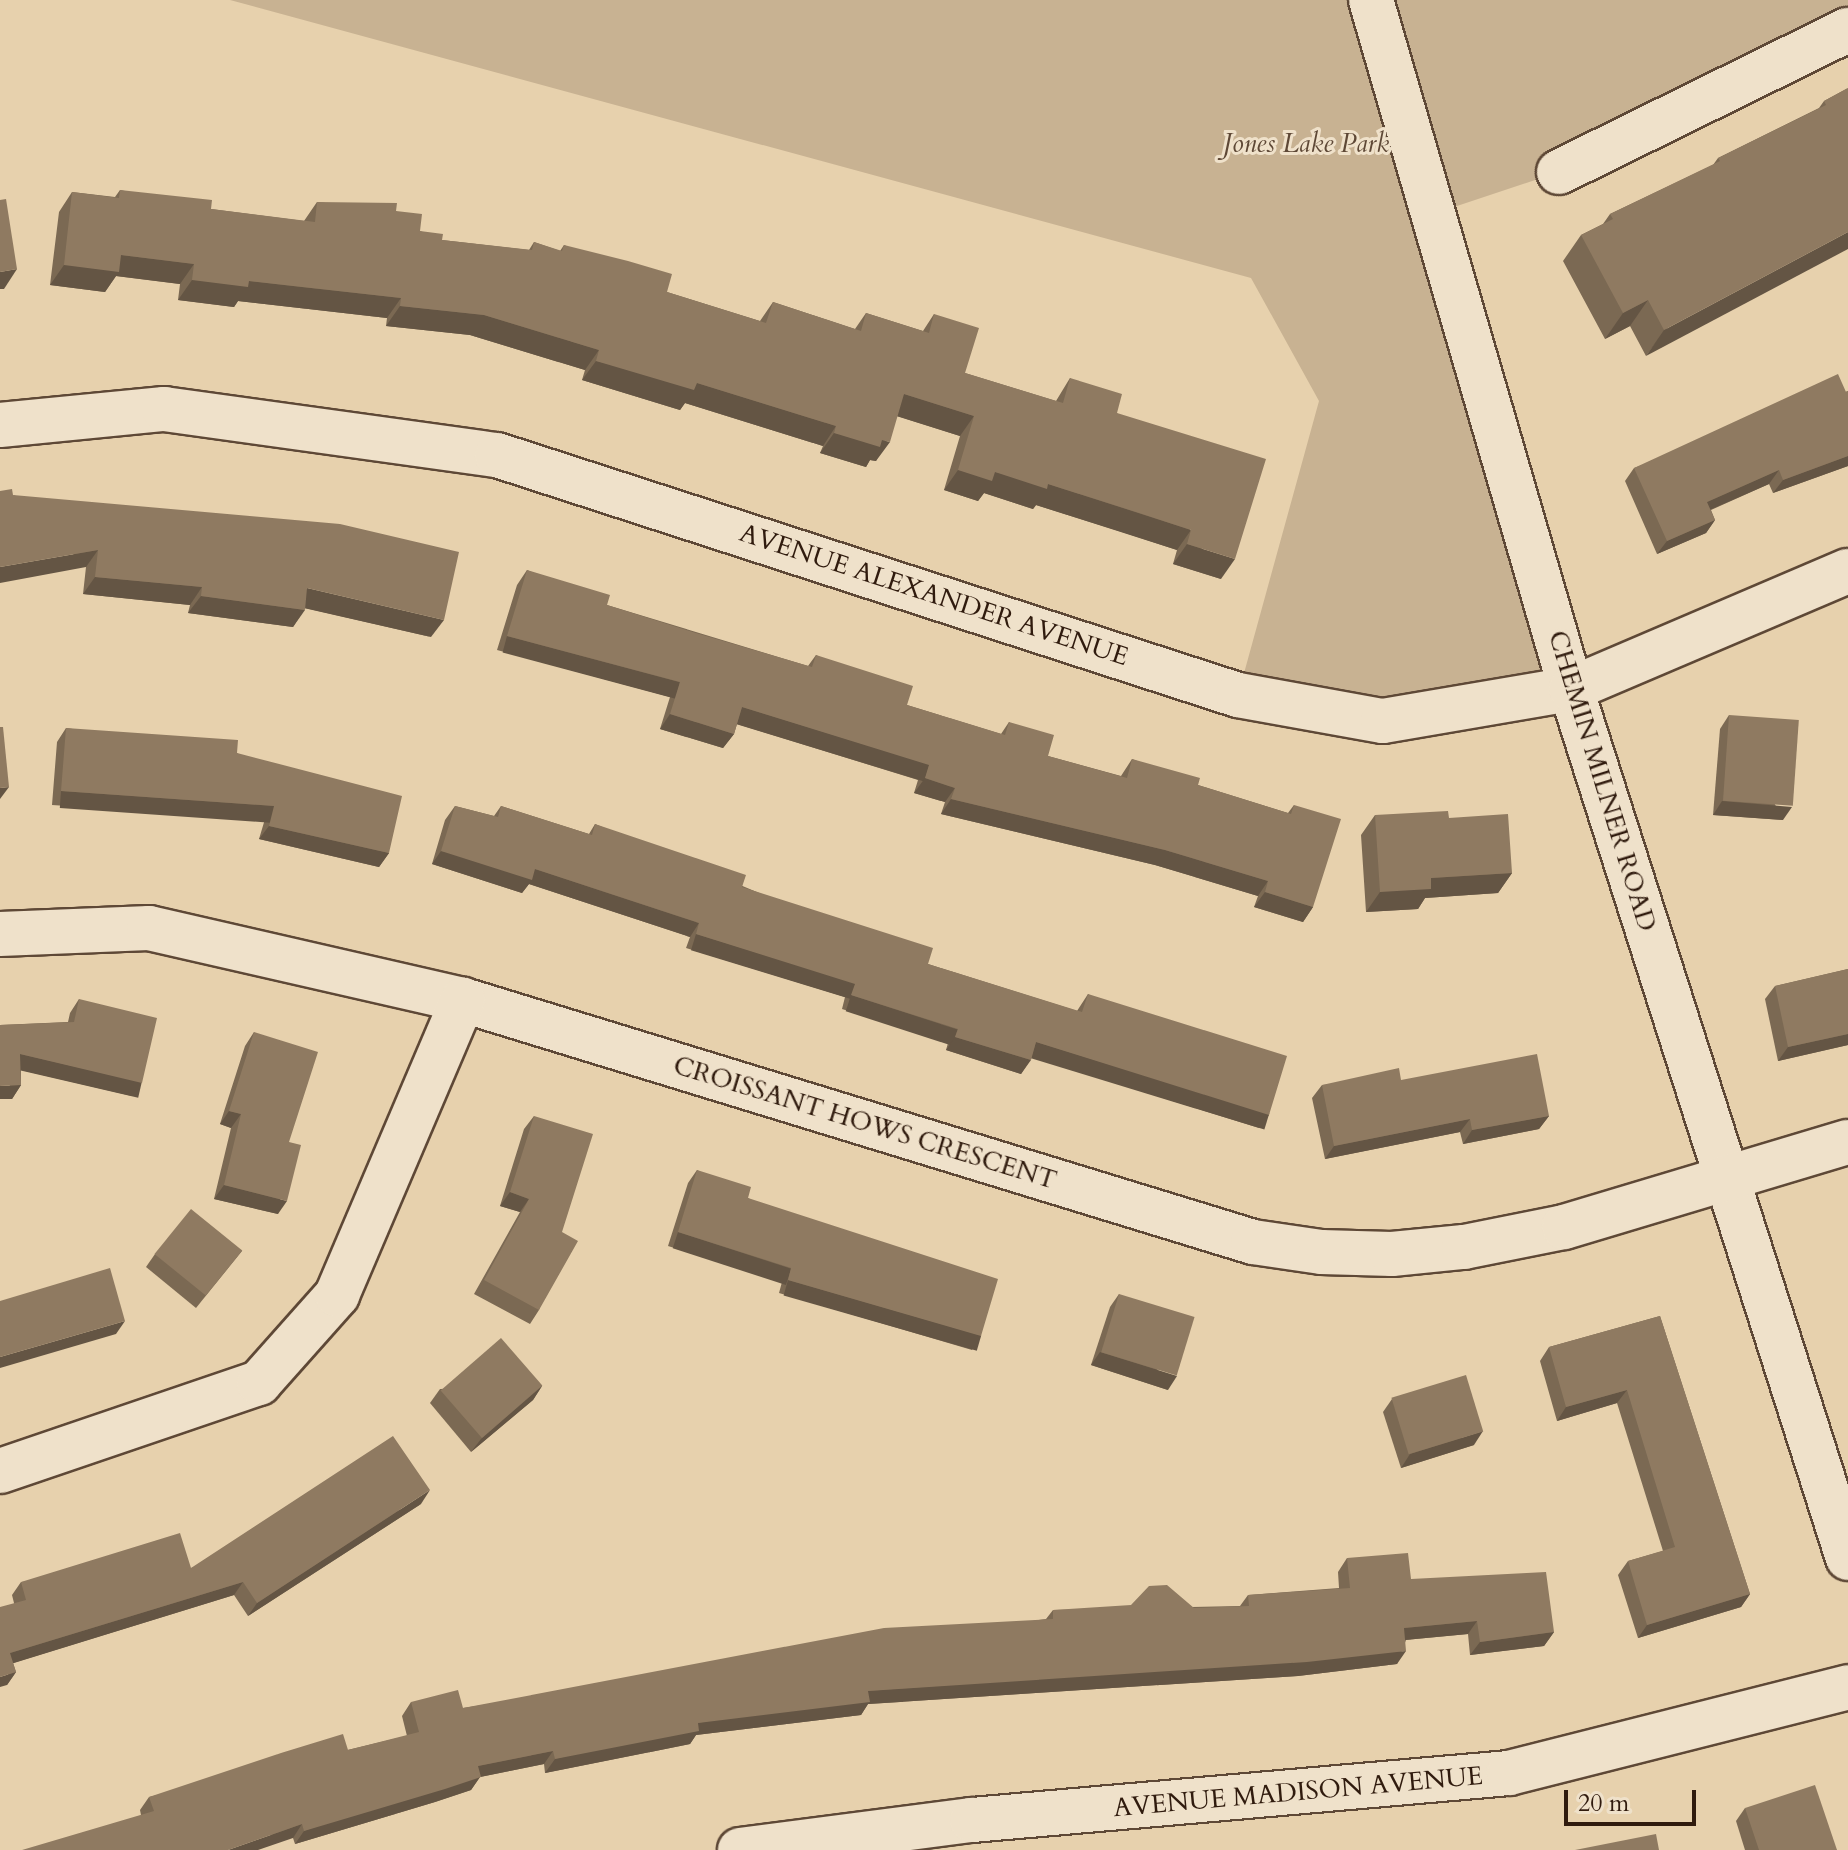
<!DOCTYPE html>
<style>
body{margin:0}
#map{position:relative;width:1848px;height:1850px;overflow:hidden;background:#e7d1ad;font-family:Cardo,serif}
div>[style]{position:absolute}
[style*='--x']{left:calc(var(--x)*1px);top:calc(var(--y)*1px);width:calc(var(--w)*1px);rotate:calc(var(--a)*1deg)}
.green>*{inset:0;background:#c8b292}
.roads{filter:drop-shadow(2px 0 #5e4836) drop-shadow(-2px 0 #5e4836) drop-shadow(0 2px #5e4836) drop-shadow(0 -2px #5e4836)}
.minor>*{height:44px;margin:-22px;padding:0 22px;transform-origin:22px;border-radius:22px;background:#efe1ca}
.wall>*{inset:0;background:#7b6953}
.shaded-wall>*{inset:0;background:#645544;transform-origin:0 0}
.building>*{inset:0;background:#8f7a61;transform-origin:0 0}
span{translate:-50% -50%;white-space:nowrap;text-align:center;line-height:1.15;-webkit-text-stroke:6px #efe1ca;paint-order:stroke}
.park-label{font-size:26px;color:#5e4836;font-style:italic}
.street-label{font-size:26px;color:#301b0e}
.scale{position:absolute;left:1564px;top:1790px;width:132px;height:36px;box-sizing:border-box;border:4px solid #301b0e;border-top:0;padding-left:10px;font-size:24px;line-height:28px;white-space:nowrap;color:#301b0e;-webkit-text-stroke:6px #efe1ca;paint-order:stroke}
</style>
<div id="map">
<div class="green">
<i style="clip-path:polygon(230px 0,1848px 0,1848px 30px,1559px 172px,1433px 214px,1571px 689px,1383px 721px,1238px 695px,1319px 401px,1251px 278px)"></i>
</div>
<div class="roads">
<div class="minor">
<i style="--x:1371;--y:0;--w:717;--a:73.81"></i>
<i style="--x:1571;--y:689;--w:912;--a:72.32"></i>
<i style="--x:1559;--y:172;--w:322;--a:-26.2"></i>
<i style="--x:0;--y:425;--w:165;--a:-5.6"></i>
<i style="--x:164;--y:409;--w:336;--a:7.9"></i>
<i style="--x:497;--y:455;--w:779;--a:17.95"></i>
<i style="--x:1238;--y:695;--w:147;--a:10.2"></i>
<i style="--x:1383;--y:721;--w:191;--a:-9.7"></i>
<i style="--x:1571;--y:689;--w:301;--a:-23.1"></i>
<i style="--x:0;--y:934;--w:149;--a:-2.3"></i>
<i style="--x:149;--y:928;--w:322;--a:12.9"></i>
<i style="--x:463;--y:1000;--w:826;--a:17.03"></i>
<i style="--x:1253;--y:1242;--w:69;--a:8.4"></i>
<i style="--x:1321;--y:1252;--w:71;--a:1.6"></i>
<i style="--x:1392;--y:1254;--w:72;--a:-5.6"></i>
<i style="--x:1464;--y:1247;--w:102;--a:-11.3"></i>
<i style="--x:1564;--y:1227;--w:296;--a:-16.7"></i>
<i style="--x:0;--y:1471;--w:274;--a:-18.8"></i>
<i style="--x:259;--y:1383;--w:118;--a:-48.4"></i>
<i style="--x:337;--y:1295;--w:321;--a:-66.9"></i>
<i style="--x:740;--y:1850;--w:234;--a:-7.4"></i>
<i style="--x:972;--y:1820;--w:539;--a:-5"></i>
<i style="--x:1509;--y:1773;--w:350;--a:-14.2"></i>
</div>
</div>
<div class="wall">
<i style="clip-path:polygon(1848px 88px,1646px 356px,1630px 326px,1605px 339px,1563px 261px,1581px 235px,1603px 224px,1610px 214px,1713px 165px,1718px 158px,1819px 108px,1824px 101px)"></i>
<i style="clip-path:polygon(120px 190px,211px 209px,304px 221px,317px 202px,396px 211px,420px 231px,442px 240px,529px 250px,534px 242px,560px 251px,564px 245px,667px 292px,760px 321px,773px 302px,855px 329px,866px 313px,923px 331px,934px 314px,965px 373px,1056px 401px,1070px 378px,1117px 413px,1221px 579px,1173px 564px,1177px 550px,1122px 532px,1036px 505px,1033px 509px,984px 493px,978px 501px,944px 490px,960px 436px,897px 416px,876px 461px,870px 460px,866px 467px,820px 453px,823px 446px,685px 403px,680px 410px,582px 380px,585px 370px,470px 335px,386px 326px,387px 318px,238px 301px,234px 307px,178px 300px,180px 284px,116px 276px,105px 292px,50px 285px,59px 212px,72px 192px,115px 197px)"></i>
<i style="clip-path:polygon(1848px 391px,1848px 466px,1773px 493px,1769px 484px,1711px 510px,1715px 520px,1706px 533px,1657px 554px,1625px 481px,1634px 468px)"></i>
<i style="clip-path:polygon(13px 495px,431px 637px,305px 608px,293px 627px,188px 613px,190px 605px,83px 594px,86px 567px)"></i>
<i style="clip-path:polygon(527px 570px,607px 605px,808px 666px,816px 655px,907px 705px,1001px 734px,1009px 722px,1048px 756px,1121px 776px,1132px 759px,1198px 785px,1288px 813px,1294px 805px,1313px 907px,1303px 922px,1254px 907px,1258px 896px,1155px 865px,941px 814px,945px 802px,914px 793px,918px 780px,737px 724px,734px 734px,723px 748px,660px 729px,670px 697px,497px 650px,517px 585px)"></i>
<i style="clip-path:polygon(1729px 715px,1783px 820px,1713px 815px,1720px 729px)"></i>
<i style="clip-path:polygon(66px 728px,237px 753px,389px 853px,379px 867px,259px 839px,265px 819px,52px 805px,57px 742px)"></i>
<i style="clip-path:polygon(455px 806px,494px 816px,501px 806px,589px 834px,595px 824px,928px 964px,1077px 1011px,1088px 994px,1269px 1115px,1259px 1128px,1032px 1057px,1021px 1074px,946px 1050px,948px 1043px,842px 1009px,845px 997px,686px 948px,690px 937px,529px 884px,522px 893px,432px 864px,445px 820px)"></i>
<i style="clip-path:polygon(1375px 815px,1449px 818px,1512px 873px,1498px 893px,1425px 898px,1418px 909px,1366px 912px,1361px 835px)"></i>
<i style="clip-path:polygon(1848px 969px,1848px 1045px,1778px 1061px,1765px 999px,1775px 986px)"></i>
<i style="clip-path:polygon(79px 999px,132px 1096px,21px 1070px,21px 1085px,12px 1099px,0 1025px,68px 1022px,70px 1013px)"></i>
<i style="clip-path:polygon(254px 1032px,289px 1142px,278px 1214px,214px 1199px,231px 1128px,220px 1124px,245px 1046px)"></i>
<i style="clip-path:polygon(1401px 1080px,1549px 1116px,1539px 1129px,1463px 1144px,1460px 1132px,1325px 1159px,1312px 1098px,1322px 1085px)"></i>
<i style="clip-path:polygon(534px 1116px,562px 1232px,539px 1310px,530px 1324px,474px 1294px,520px 1212px,500px 1206px,524px 1129px)"></i>
<i style="clip-path:polygon(697px 1170px,748px 1198px,981px 1336px,972px 1350px,779px 1293px,782px 1282px,668px 1246px,688px 1183px)"></i>
<i style="clip-path:polygon(242px 1251px,196px 1308px,146px 1267px,155px 1254px)"></i>
<i style="clip-path:polygon(1119px 1294px,1168px 1390px,1091px 1365px,1110px 1307px)"></i>
<i style="clip-path:polygon(1660px 1316px,1750px 1594px,1741px 1607px,1638px 1638px,1618px 1575px,1628px 1561px,1663px 1551px,1617px 1403px,1557px 1421px,1540px 1361px,1549px 1347px)"></i>
<i style="clip-path:polygon(542px 1386px,533px 1400px,471px 1452px,430px 1403px,440px 1389px)"></i>
<i style="clip-path:polygon(1392px 1399px,1474px 1445px,1401px 1468px,1383px 1412px)"></i>
<i style="clip-path:polygon(421px 1504px,248px 1616px,234px 1595px,13px 1663px,16px 1672px,7px 1685px,14px 1603px,12px 1595px,21px 1582px,191px 1568px)"></i>
<i style="clip-path:polygon(1347px 1558px,1411px 1579px,1554px 1632px,1544px 1646px,1470px 1655px,1468px 1634px,1406px 1640px,1397px 1664px,1298px 1676px,868px 1704px,861px 1715px,696px 1735px,690px 1744px,545px 1773px,544px 1764px,480px 1777px,471px 1790px,435px 1802px,295px 1844px,293px 1838px,141px 1815px,140px 1810px,149px 1797px,407px 1736px,402px 1716px,411px 1702px,463px 1708px,1046px 1619px,1053px 1610px,1240px 1606px,1248px 1595px,1339px 1588px,1338px 1572px)"></i>
<i style="clip-path:polygon(1745px 1808px,1837px 1850px,1745px 1850px,1736px 1821px)"></i>
</div>
<div class="shaded-wall">
<i style="clip-path:polygon(1848px 232px,1848px 249px,1646px 356px,1664px 330px)"></i>
<i style="clip-path:polygon(121px 255px,194px 264px,180px 284px,116px 276px,105px 292px,50px 285px,64px 265px)"></i>
<i style="clip-path:polygon(17px 269px,4px 289px,0 289px,0 272px)"></i>
<i style="clip-path:polygon(192px 280px,249px 281px,401px 298px,387px 318px,238px 301px,234px 307px,178px 300px)"></i>
<i style="clip-path:polygon(1648px 300px,1630px 326px,1605px 339px,1623px 313px)"></i>
<i style="clip-path:polygon(400px 306px,484px 315px,599px 350px,585px 370px,470px 335px,386px 326px)"></i>
<i style="clip-path:polygon(596px 361px,697px 383px,836px 426px,823px 446px,685px 403px,680px 410px,582px 380px)"></i>
<i style="clip-path:polygon(904px 394px,974px 416px,960px 436px,890px 414px)"></i>
<i style="clip-path:polygon(834px 433px,882px 440px,890px 442px,876px 461px,870px 460px,866px 467px,820px 453px)"></i>
<i style="clip-path:polygon(1848px 456px,1848px 466px,1773px 493px,1783px 480px)"></i>
<i style="clip-path:polygon(958px 470px,995px 472px,1048px 484px,1191px 530px,1177px 550px,1036px 505px,1033px 509px,984px 493px,978px 501px,944px 490px)"></i>
<i style="clip-path:polygon(1779px 470px,1769px 484px,1698px 515px,1707px 502px)"></i>
<i style="clip-path:polygon(1715px 520px,1706px 533px,1657px 554px,1667px 541px)"></i>
<i style="clip-path:polygon(1187px 544px,1235px 559px,1221px 579px,1173px 564px)"></i>
<i style="clip-path:polygon(98px 550px,86px 567px,0 583px,0 567px)"></i>
<i style="clip-path:polygon(95px 577px,202px 587px,190px 605px,83px 594px)"></i>
<i style="clip-path:polygon(307px 588px,444px 620px,431px 637px,295px 606px)"></i>
<i style="clip-path:polygon(201px 596px,305px 610px,293px 627px,188px 613px)"></i>
<i style="left:507px;top:636px;width:179px;height:17px;rotate:15deg"></i>
<i style="left:742px;top:707px;width:196px;height:18px;rotate:17deg"></i>
<i style="clip-path:polygon(670px 714px,734px 734px,723px 748px,660px 729px)"></i>
<i style="clip-path:polygon(925px 778px,955px 788px,945px 802px,914px 793px)"></i>
<i style="clip-path:polygon(9px 787px,0 799px,0 788px)"></i>
<i style="left:61px;top:791px;width:214px;height:17px;rotate:4deg"></i>
<i style="clip-path:polygon(951px 799px,1165px 850px,1268px 881px,1258px 896px,1155px 865px,941px 814px)"></i>
<i style="clip-path:polygon(1722px 801px,1792px 807px,1783px 820px,1713px 815px)"></i>
<i style="clip-path:polygon(269px 826px,389px 853px,379px 867px,259px 839px)"></i>
<i style="clip-path:polygon(441px 851px,535px 869px,699px 923px,690px 937px,529px 884px,522px 893px,432px 864px)"></i>
<i style="clip-path:polygon(1512px 873px,1498px 893px,1425px 898px,1418px 909px,1366px 912px,1380px 892px,1431px 878px)"></i>
<i style="clip-path:polygon(1265px 892px,1313px 907px,1303px 922px,1254px 907px)"></i>
<i style="left:696px;top:934px;width:167px;height:17px;rotate:17deg"></i>
<i style="left:851px;top:995px;width:112px;height:17px;rotate:18deg"></i>
<i style="clip-path:polygon(1848px 1034px,1848px 1045px,1778px 1061px,1788px 1047px)"></i>
<i style="clip-path:polygon(955px 1037px,1031px 1060px,1021px 1074px,946px 1050px)"></i>
<i style="left:1036px;top:1042px;width:244px;height:17px;rotate:17deg"></i>
<i style="left:20px;top:1054px;width:125px;height:16px;rotate:13deg"></i>
<i style="clip-path:polygon(21px 1085px,12px 1099px,0 1099px,0 1086px)"></i>
<i style="clip-path:polygon(229px 1111px,241px 1114px,231px 1128px,220px 1124px)"></i>
<i style="clip-path:polygon(1549px 1116px,1539px 1129px,1463px 1144px,1472px 1130px)"></i>
<i style="clip-path:polygon(1470px 1119px,1460px 1132px,1325px 1159px,1334px 1146px)"></i>
<i style="clip-path:polygon(224px 1185px,287px 1201px,278px 1214px,214px 1199px)"></i>
<i style="clip-path:polygon(510px 1192px,529px 1199px,520px 1212px,500px 1206px)"></i>
<i style="left:678px;top:1232px;width:119px;height:17px;rotate:18deg"></i>
<i style="left:788px;top:1280px;width:201px;height:16px;rotate:16deg"></i>
<i style="clip-path:polygon(125px 1321px,116px 1334px,0 1368px,0 1357px)"></i>
<i style="clip-path:polygon(1100px 1352px,1177px 1376px,1168px 1390px,1091px 1365px)"></i>
<i style="clip-path:polygon(542px 1386px,533px 1400px,471px 1452px,481px 1439px)"></i>
<i style="clip-path:polygon(1627px 1390px,1617px 1403px,1557px 1421px,1566px 1407px)"></i>
<i style="clip-path:polygon(1483px 1431px,1474px 1445px,1401px 1468px,1410px 1454px)"></i>
<i style="clip-path:polygon(430px 1490px,421px 1504px,248px 1616px,257px 1603px)"></i>
<i style="clip-path:polygon(243px 1582px,234px 1595px,1px 1667px,10px 1653px)"></i>
<i style="clip-path:polygon(1750px 1594px,1741px 1607px,1638px 1638px,1647px 1625px)"></i>
<i style="clip-path:polygon(1477px 1621px,1468px 1634px,1395px 1641px,1404px 1628px)"></i>
<i style="clip-path:polygon(1554px 1632px,1544px 1646px,1470px 1655px,1480px 1642px)"></i>
<i style="clip-path:polygon(1406px 1651px,1397px 1664px,1298px 1676px,868px 1704px,861px 1715px,696px 1735px,690px 1744px,545px 1773px,555px 1759px,698px 1723px,868px 1691px)"></i>
<i style="clip-path:polygon(16px 1672px,7px 1685px,0 1687px,0 1677px)"></i>
<i style="clip-path:polygon(553px 1751px,544px 1764px,480px 1777px,471px 1790px,435px 1802px,295px 1844px,304px 1831px,478px 1766px)"></i>
<i style="clip-path:polygon(302px 1824px,293px 1838px,258px 1850px,228px 1850px)"></i>
</div>
<div class="building">
<i style="clip-path:polygon(1848px 88px,1848px 232px,1664px 330px,1648px 300px,1623px 313px,1581px 235px,1613px 219px,1610px 214px,1720px 161px,1718px 158px,1826px 105px,1824px 101px)"></i>
<i style="clip-path:polygon(120px 190px,212px 200px,211px 209px,315px 222px,317px 202px,397px 203px,396px 211px,422px 214px,420px 231px,443px 234px,442px 240px,532px 250px,534px 242px,562px 251px,564px 245px,628px 261px,672px 274px,667px 292px,766px 323px,773px 302px,861px 331px,866px 313px,929px 333px,934px 314px,979px 328px,965px 373px,1063px 403px,1070px 378px,1122px 394px,1117px 413px,1266px 459px,1235px 559px,1187px 544px,1191px 530px,1136px 512px,1048px 484px,1047px 489px,995px 472px,992px 481px,958px 470px,974px 416px,904px 394px,890px 442px,882px 440px,880px 447px,834px 433px,836px 426px,697px 383px,694px 390px,596px 361px,599px 350px,484px 315px,400px 306px,401px 298px,249px 281px,248px 287px,192px 280px,194px 264px,121px 255px,119px 272px,64px 265px,72px 192px,119px 198px)"></i>
<i style="clip-path:polygon(6px 199px,17px 269px,0 272px,0 200px)"></i>
<i style="clip-path:polygon(1838px 374px,1846px 392px,1848px 391px,1848px 456px,1783px 480px,1779px 470px,1707px 502px,1715px 520px,1667px 541px,1634px 468px)"></i>
<i style="clip-path:polygon(12px 489px,13px 495px,340px 524px,459px 552px,444px 620px,307px 588px,305px 610px,201px 596px,202px 587px,95px 577px,98px 550px,0 567px,0 491px)"></i>
<i style="clip-path:polygon(527px 570px,610px 595px,607px 605px,696px 633px,812px 667px,816px 655px,913px 686px,907px 705px,1005px 735px,1009px 722px,1054px 735px,1048px 756px,1127px 778px,1132px 759px,1200px 778px,1198px 785px,1291px 814px,1294px 805px,1341px 819px,1313px 907px,1265px 892px,1268px 881px,1165px 850px,951px 799px,955px 788px,925px 778px,929px 765px,742px 707px,734px 734px,670px 714px,680px 682px,507px 636px)"></i>
<i style="left:1729px;top:715px;width:70px;height:86px;rotate:4deg"></i>
<i style="clip-path:polygon(0 727px,3px 727px,9px 787px,0 788px)"></i>
<i style="clip-path:polygon(66px 728px,238px 740px,237px 753px,402px 796px,389px 853px,269px 826px,274px 806px,61px 791px)"></i>
<i style="clip-path:polygon(455px 806px,498px 817px,501px 806px,592px 835px,595px 824px,746px 875px,742px 887px,933px 948px,928px 964px,1082px 1012px,1088px 994px,1287px 1056px,1269px 1115px,1036px 1042px,1031px 1060px,955px 1037px,958px 1029px,851px 995px,855px 984px,696px 934px,699px 923px,535px 869px,532px 880px,441px 851px)"></i>
<i style="clip-path:polygon(1448px 811px,1449px 818px,1508px 814px,1512px 873px,1431px 878px,1431px 889px,1380px 892px,1375px 815px)"></i>
<i style="clip-path:polygon(1848px 969px,1848px 1034px,1788px 1047px,1775px 986px)"></i>
<i style="clip-path:polygon(79px 999px,157px 1018px,142px 1083px,20px 1054px,21px 1085px,0 1086px,0 1025px,74px 1022px)"></i>
<i style="clip-path:polygon(254px 1032px,318px 1052px,289px 1142px,301px 1145px,287px 1201px,224px 1185px,241px 1114px,229px 1111px)"></i>
<i style="clip-path:polygon(1537px 1054px,1549px 1116px,1472px 1130px,1470px 1119px,1334px 1146px,1322px 1085px,1399px 1068px,1401px 1080px)"></i>
<i style="clip-path:polygon(534px 1116px,593px 1134px,562px 1232px,578px 1241px,539px 1310px,484px 1280px,529px 1199px,510px 1192px)"></i>
<i style="clip-path:polygon(697px 1170px,751px 1187px,748px 1198px,998px 1279px,981px 1336px,788px 1280px,791px 1268px,678px 1232px)"></i>
<i style="left:191px;top:1209px;width:66px;height:58px;rotate:39deg"></i>
<i style="clip-path:polygon(110px 1268px,125px 1321px,0 1357px,0 1301px)"></i>
<i style="left:1119px;top:1294px;width:79px;height:61px;rotate:17deg"></i>
<i style="clip-path:polygon(1660px 1316px,1750px 1594px,1647px 1625px,1628px 1561px,1675px 1547px,1627px 1390px,1566px 1407px,1549px 1347px)"></i>
<i style="left:501px;top:1338px;width:63px;height:80px;rotate:49deg"></i>
<i style="left:1466px;top:1375px;width:59px;height:78px;rotate:73deg"></i>
<i style="clip-path:polygon(393px 1436px,430px 1490px,257px 1603px,243px 1582px,10px 1653px,16px 1672px,0 1677px,0 1607px,26px 1600px,21px 1582px,180px 1533px,191px 1568px)"></i>
<i style="clip-path:polygon(1408px 1553px,1411px 1579px,1546px 1572px,1554px 1632px,1480px 1642px,1477px 1621px,1404px 1628px,1406px 1651px,1307px 1662px,868px 1691px,870px 1702px,698px 1723px,699px 1731px,555px 1759px,553px 1751px,478px 1766px,481px 1777px,445px 1789px,304px 1831px,302px 1824px,228px 1850px,22px 1850px,154px 1811px,149px 1797px,281px 1753px,343px 1734px,348px 1750px,419px 1732px,411px 1702px,458px 1690px,463px 1708px,884px 1628px,1053px 1619px,1053px 1610px,1131px 1605px,1149px 1586px,1167px 1585px,1194px 1608px,1249px 1606px,1248px 1595px,1350px 1588px,1347px 1558px)"></i>
<i style="clip-path:polygon(1815px 1785px,1837px 1850px,1759px 1850px,1745px 1808px)"></i>
<i style="clip-path:polygon(1656px 1834px,1659px 1850px,1575px 1850px)"></i>
</div>
<div class="park-label">
<span style="left:1306px;top:144px">Jones Lake Park</span>
</div>
<div class="street-label">
<span style="left:934px;top:595px;rotate:18deg">AVENUE ALEXANDER AVENUE</span>
<span style="left:1602px;top:781px;rotate:73deg">CHEMIN MILNER ROAD</span>
<span style="left:865px;top:1123px;rotate:17deg">CROISSANT HOWS CRESCENT</span>
<span style="left:1298px;top:1792px;rotate:-5deg">AVENUE MADISON AVENUE</span>
</div>
<div class="scale">20 m</div>
</div>
